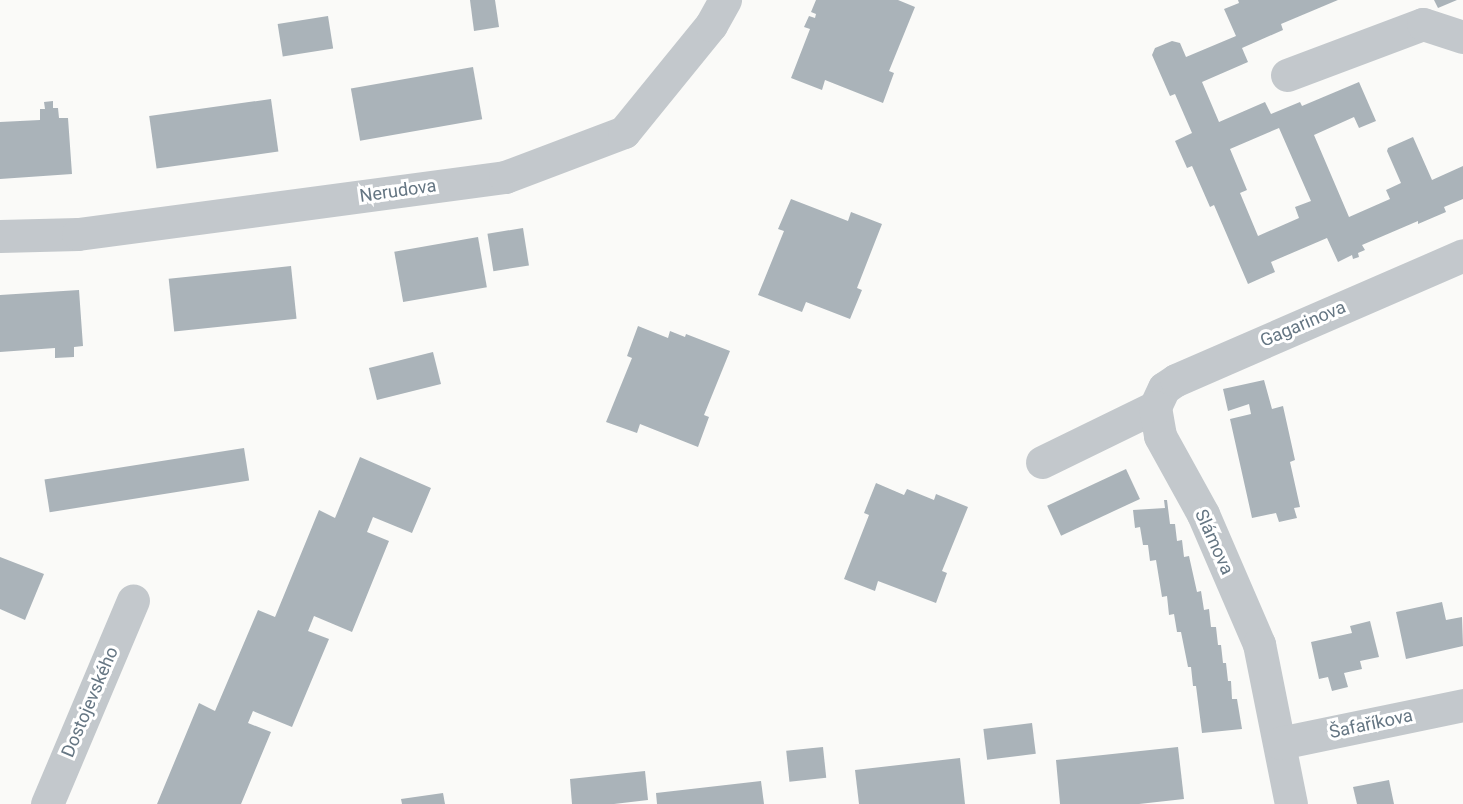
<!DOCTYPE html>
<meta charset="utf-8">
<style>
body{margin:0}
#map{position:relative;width:1463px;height:804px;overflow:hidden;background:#fafaf8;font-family:Roboto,sans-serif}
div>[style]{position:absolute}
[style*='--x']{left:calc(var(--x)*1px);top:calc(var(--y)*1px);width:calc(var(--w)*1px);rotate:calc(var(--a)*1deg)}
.building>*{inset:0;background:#aab3b9;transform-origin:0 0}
.street>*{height:33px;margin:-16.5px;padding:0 16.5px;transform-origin:16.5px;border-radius:16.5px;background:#c3c8cc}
span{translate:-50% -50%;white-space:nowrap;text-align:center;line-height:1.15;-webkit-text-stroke:6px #fff;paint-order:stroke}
.street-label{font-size:18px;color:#657683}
</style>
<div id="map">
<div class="building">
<i style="clip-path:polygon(470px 0,495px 0,499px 27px,474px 31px)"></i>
<i style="clip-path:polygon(816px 0,898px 0,915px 7px,889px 71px,894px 73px,883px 103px,825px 80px,822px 90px,791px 78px,810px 29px,804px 27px,809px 16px,815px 18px,816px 14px,811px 12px)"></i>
<i style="clip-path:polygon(evenodd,1238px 0,1338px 0,1281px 24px,1283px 30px,1242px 48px,1248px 62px,1202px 82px,1219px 122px,1265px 102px,1271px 114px,1300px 102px,1302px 106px,1359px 82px,1376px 121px,1359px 128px,1354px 117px,1314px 135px,1349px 217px,1390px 199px,1386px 190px,1401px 183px,1387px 151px,1388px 148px,1413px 137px,1432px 180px,1463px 166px,1463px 199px,1444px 207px,1446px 212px,1418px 224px,1418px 221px,1362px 245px,1365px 250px,1358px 253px,1359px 257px,1353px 259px,1352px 255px,1338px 262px,1327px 238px,1271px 262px,1275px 272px,1248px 284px,1214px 205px,1210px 207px,1192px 166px,1187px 168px,1175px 141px,1192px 133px,1175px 94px,1170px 96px,1152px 55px,1155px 48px,1172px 41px,1180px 43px,1186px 57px,1236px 36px,1224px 9px,1239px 3px,1238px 0,1279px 128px,1311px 201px,1295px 207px,1299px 218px,1258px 236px,1240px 193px,1247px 190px,1230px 149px,1279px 128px)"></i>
<i style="clip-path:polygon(1434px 0,1457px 0,1438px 8px)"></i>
<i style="left:328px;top:16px;width:33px;height:51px;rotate:81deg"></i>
<i style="left:473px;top:67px;width:53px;height:124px;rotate:80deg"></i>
<i style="left:271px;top:99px;width:53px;height:123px;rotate:82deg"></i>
<i style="clip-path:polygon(53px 101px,53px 108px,58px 108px,59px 118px,68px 118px,72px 174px,0 179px,0 122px,40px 120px,40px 109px,45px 109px,44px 102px)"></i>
<i style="clip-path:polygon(791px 199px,848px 221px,851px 212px,882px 224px,857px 288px,862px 290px,850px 319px,806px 302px,802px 312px,758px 295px,784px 231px,778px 229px)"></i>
<i style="left:523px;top:228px;width:38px;height:36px;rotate:81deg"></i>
<i style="left:478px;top:237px;width:51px;height:85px;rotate:80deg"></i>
<i style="left:291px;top:266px;width:53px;height:123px;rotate:84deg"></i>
<i style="clip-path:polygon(79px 290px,83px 346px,74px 347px,74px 357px,55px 358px,55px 348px,0 352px,0 295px)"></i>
<i style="clip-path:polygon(638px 326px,668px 338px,670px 331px,685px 337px,686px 334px,730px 351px,704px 415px,709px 417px,698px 447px,640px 424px,637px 433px,606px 422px,632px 358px,627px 356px)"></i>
<i style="left:433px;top:352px;width:33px;height:66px;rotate:76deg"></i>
<i style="clip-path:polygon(1264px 380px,1272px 409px,1283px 406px,1295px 460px,1290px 462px,1300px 507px,1294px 508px,1297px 518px,1279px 522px,1276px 513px,1252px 518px,1230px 419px,1251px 414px,1249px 404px,1228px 411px,1223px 389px)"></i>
<i style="left:244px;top:448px;width:33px;height:202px;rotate:81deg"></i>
<i style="clip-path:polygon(360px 457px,431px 488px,412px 533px,373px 517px,367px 532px,389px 541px,352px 632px,314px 616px,308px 631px,329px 639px,292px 727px,253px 711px,248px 723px,271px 732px,241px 804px,157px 804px,199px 703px,215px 711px,258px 610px,275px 617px,319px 510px,335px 518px)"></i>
<i style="left:1126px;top:469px;width:33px;height:87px;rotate:65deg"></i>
<i style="clip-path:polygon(876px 483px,904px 495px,907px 489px,934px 500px,936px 494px,968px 507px,942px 571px,947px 573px,936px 603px,878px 581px,875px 591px,844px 579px,869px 515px,864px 513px)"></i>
<i style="clip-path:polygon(1164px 500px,1167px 500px,1170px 524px,1175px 524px,1177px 541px,1182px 540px,1184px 557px,1189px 556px,1197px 592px,1201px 591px,1204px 610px,1209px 609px,1211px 627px,1216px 627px,1218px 645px,1221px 645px,1223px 663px,1226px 663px,1228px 681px,1231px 681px,1232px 699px,1237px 699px,1242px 729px,1202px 733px,1196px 686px,1193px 686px,1191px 667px,1188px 667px,1181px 632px,1177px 632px,1174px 614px,1169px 615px,1167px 596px,1162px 597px,1156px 560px,1150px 561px,1148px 545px,1143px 545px,1140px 527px,1135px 528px,1133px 510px,1165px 508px)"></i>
<i style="clip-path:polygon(0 557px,44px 574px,25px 620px,0 609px)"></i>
<i style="clip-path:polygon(1442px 602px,1446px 620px,1462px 617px,1463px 646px,1406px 659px,1396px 612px)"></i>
<i style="clip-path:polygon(1370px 621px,1379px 657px,1360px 661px,1362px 669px,1344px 673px,1348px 687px,1332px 691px,1328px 677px,1319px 679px,1311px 642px,1352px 633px,1350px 626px)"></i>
<i style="left:1032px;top:723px;width:31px;height:49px;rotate:83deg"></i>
<i style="left:823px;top:747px;width:31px;height:37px;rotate:84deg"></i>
<i style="clip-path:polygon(1178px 747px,1184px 799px,1139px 804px,1060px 804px,1056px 760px)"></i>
<i style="clip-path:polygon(960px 758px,965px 804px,859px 804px,855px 770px)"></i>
<i style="clip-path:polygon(645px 771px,648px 800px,614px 804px,572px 804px,570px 779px)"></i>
<i style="clip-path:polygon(1389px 780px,1394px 804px,1357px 804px,1353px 787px)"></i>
<i style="clip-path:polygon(761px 781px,764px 804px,657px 804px,656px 793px)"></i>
<i style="clip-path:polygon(443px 793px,445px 804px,402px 804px,401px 799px)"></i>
</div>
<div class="street">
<i style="--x:1287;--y:75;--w:145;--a:-20.6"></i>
<i style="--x:1423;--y:24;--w:42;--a:18"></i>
<i style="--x:0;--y:236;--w:78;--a:-1.5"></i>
<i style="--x:78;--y:234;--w:431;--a:-7.6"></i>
<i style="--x:505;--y:177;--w:127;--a:-20.7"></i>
<i style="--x:624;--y:132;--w:138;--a:-50.9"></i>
<i style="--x:711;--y:25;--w:29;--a:-61"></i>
<i style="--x:1155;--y:407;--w:21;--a:-65"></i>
<i style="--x:1164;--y:388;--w:14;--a:-34"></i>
<i style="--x:1176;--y:380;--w:313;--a:-23.5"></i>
<i style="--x:1042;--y:462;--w:126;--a:-26"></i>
<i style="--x:1155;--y:407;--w:29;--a:80"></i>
<i style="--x:1160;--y:436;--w:89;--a:61.1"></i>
<i style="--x:1203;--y:514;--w:142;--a:66.7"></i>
<i style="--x:1259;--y:644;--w:163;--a:78.7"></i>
<i style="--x:1280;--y:743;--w:187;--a:-11.7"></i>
<i style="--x:47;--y:804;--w:221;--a:-67.1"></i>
</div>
<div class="street-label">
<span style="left:398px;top:191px;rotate:-8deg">Nerudova</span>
<span style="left:1303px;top:324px;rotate:-23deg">Gagarinova</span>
<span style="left:1214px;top:542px;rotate:66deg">Slámova</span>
<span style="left:90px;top:702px;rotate:-67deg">Dostojevského</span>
<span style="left:1371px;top:724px;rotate:-12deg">Šafaříkova</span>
</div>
</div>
